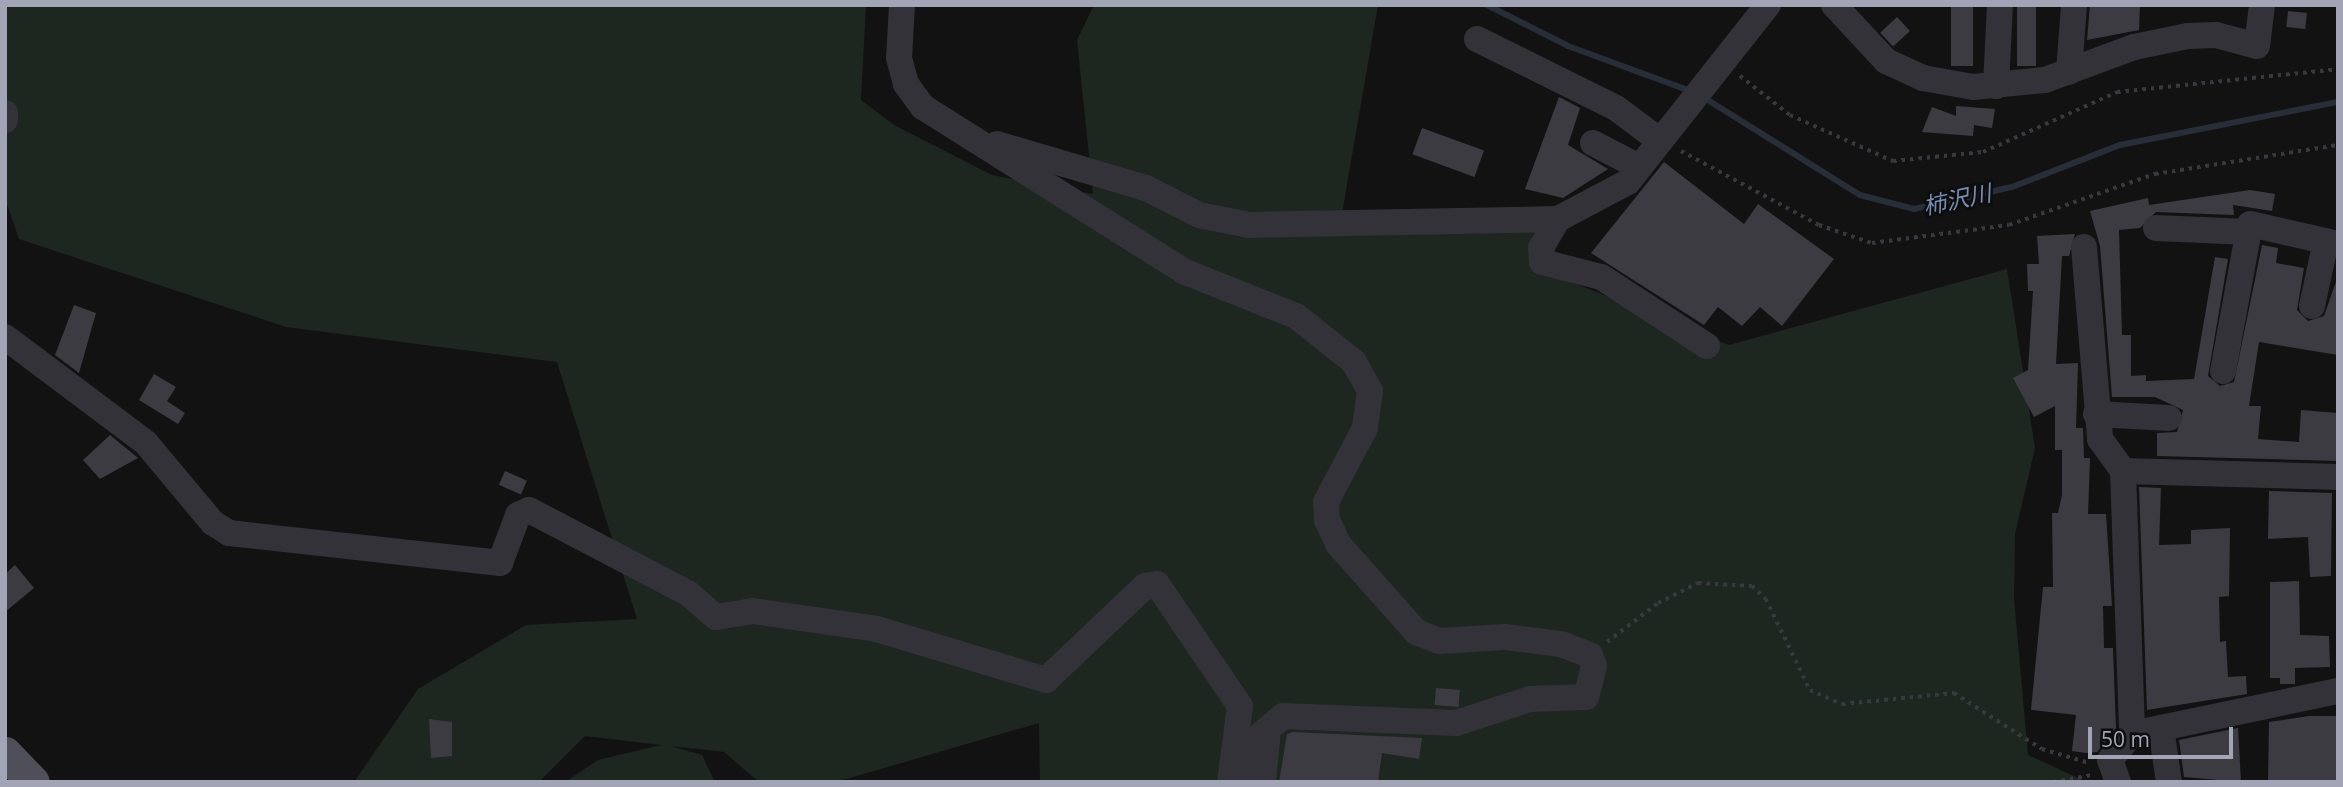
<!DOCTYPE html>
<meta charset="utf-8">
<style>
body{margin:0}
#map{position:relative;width:2343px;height:787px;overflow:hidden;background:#121213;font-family:"Open Sans","Noto Sans JP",sans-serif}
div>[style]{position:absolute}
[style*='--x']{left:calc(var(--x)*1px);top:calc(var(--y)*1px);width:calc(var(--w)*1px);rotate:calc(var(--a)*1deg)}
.green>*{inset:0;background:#1e2620}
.stream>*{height:6px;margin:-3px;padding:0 3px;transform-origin:3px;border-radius:3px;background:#272e37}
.building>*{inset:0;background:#3c3b41;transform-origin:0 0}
.path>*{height:3.5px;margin-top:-1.75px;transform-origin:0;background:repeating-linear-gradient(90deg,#38393f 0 3.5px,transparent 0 8.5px)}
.minor>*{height:26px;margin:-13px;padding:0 13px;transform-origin:13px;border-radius:13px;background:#323238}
.major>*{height:33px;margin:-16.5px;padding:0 16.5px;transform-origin:16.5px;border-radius:16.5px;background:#4e4f58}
span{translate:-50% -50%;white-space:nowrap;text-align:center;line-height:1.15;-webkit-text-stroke:5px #0d0d0e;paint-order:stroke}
.water-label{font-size:23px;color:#778db2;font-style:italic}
.frame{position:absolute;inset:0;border:7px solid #a2a5b5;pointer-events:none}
.scale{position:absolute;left:2088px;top:727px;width:145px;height:32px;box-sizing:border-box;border:4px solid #a2a5b5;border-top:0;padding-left:9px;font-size:21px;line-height:24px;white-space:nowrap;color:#a2a5b5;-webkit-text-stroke:5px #0d0d0e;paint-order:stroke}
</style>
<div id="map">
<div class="green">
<i style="clip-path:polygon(5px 5px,866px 5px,861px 100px,894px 125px,992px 175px,1093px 194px,1077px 40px,1094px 5px,1378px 5px,1339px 231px,1474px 234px,1524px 222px,1546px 226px,1551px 274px,1729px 345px,2007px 269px,2035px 448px,2015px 534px,2014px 598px,2028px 755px,2087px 782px,1040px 782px,1039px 723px,836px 782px,759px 782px,724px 752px,671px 746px,702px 755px,715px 782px,565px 782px,598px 760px,661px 745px,585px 736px,539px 782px,354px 782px,418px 689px,526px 625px,637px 619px,557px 362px,286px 327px,19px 239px,5px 199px)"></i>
</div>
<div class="stream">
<i style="--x:1487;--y:5;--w:91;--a:26.8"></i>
<i style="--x:1568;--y:46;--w:130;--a:20.2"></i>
<i style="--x:1703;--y:97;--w:185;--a:32"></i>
<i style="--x:1860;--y:195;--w:56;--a:14.5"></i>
<i style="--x:1914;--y:209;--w:100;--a:-12.7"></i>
<i style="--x:2012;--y:187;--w:116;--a:-21.3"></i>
<i style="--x:2120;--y:145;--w:222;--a:-11.2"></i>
</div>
<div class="building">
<i style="left:1951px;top:5px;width:22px;height:61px"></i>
<i style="left:2017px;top:5px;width:19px;height:61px"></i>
<i style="clip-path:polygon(2090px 5px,2140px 5px,2139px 30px,2087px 40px)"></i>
<i style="left:2288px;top:11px;width:19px;height:16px;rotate:6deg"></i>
<i style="left:1897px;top:17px;width:19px;height:23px;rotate:47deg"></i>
<i style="clip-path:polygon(1559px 97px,1580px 108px,1568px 145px,1608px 169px,1563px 198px,1525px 189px)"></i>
<i style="clip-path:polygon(1956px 106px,1995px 109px,1992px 128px,1974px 125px,1973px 136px,1922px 132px,1932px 107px,1956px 116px)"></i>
<i style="left:1422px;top:128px;width:66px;height:28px;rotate:20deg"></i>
<i style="clip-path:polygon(1664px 162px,1744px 224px,1758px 204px,1834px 259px,1782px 326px,1760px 307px,1742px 326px,1718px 307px,1704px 325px,1591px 253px)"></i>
<i style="clip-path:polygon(2250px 190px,2275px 194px,2272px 211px,2233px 205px,2234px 215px,2156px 212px,2140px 228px,2119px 230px,2122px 335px,2131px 335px,2131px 376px,2146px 375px,2146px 381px,2194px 379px,2215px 257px,2228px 259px,2208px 376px,2220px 386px,2234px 382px,2262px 245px,2278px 248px,2276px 263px,2304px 268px,2297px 310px,2308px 321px,2324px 316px,2338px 276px,2338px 355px,2259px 342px,2249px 406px,2261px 406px,2258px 439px,2299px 442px,2301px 410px,2337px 413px,2338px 461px,2157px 456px,2157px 433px,2177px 432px,2183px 410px,2155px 397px,2112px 397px,2100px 246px,2090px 211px,2148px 198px,2149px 205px)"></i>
<i style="clip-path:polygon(2075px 234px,2069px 256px,2062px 256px,2056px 364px,2078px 363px,2076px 428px,2083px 428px,2084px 458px,2090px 458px,2088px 514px,2106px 514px,2112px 606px,2103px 606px,2104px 648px,2113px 648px,2116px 728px,2097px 752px,2086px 753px,2072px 751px,2076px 715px,2031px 710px,2043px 587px,2053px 587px,2052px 513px,2058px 513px,2062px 495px,2062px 450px,2055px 450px,2055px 406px,2034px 417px,2013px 378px,2028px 370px,2033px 291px,2028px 291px,2027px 264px,2039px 264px,2037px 236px)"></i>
<i style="clip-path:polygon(74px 305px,96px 313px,79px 373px,55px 355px)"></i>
<i style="clip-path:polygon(154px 374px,176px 387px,167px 401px,185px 413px,178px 424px,139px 400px)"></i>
<i style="clip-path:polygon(110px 435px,138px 458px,100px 479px,83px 460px)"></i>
<i style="left:505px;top:471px;width:24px;height:15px;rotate:24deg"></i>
<i style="clip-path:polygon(2139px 487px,2161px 488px,2159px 545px,2191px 544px,2191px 530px,2230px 528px,2229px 596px,2219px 597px,2220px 642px,2226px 641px,2228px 677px,2246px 676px,2247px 694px,2147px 710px)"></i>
<i style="clip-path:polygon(2269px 491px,2332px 493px,2331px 576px,2310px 577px,2308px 537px,2268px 539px)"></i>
<i style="clip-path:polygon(15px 565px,34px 588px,5px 612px,5px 574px)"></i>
<i style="clip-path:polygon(2299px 581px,2300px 635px,2329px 636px,2330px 667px,2295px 668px,2295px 684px,2280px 684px,2280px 678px,2270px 678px,2270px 582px)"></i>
<i style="left:1436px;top:688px;width:24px;height:17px;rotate:5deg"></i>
<i style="clip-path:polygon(2309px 716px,2338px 716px,2337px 782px,2268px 782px,2269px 722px)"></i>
<i style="clip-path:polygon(429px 719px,452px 722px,452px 756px,431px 758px)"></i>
<i style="clip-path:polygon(2238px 728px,2241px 782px,2184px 777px,2179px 740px)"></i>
<i style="clip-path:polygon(1287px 734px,1293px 732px,1422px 738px,1419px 759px,1382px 753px,1378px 782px,1279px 782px)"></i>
</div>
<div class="path">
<i style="--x:1740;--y:76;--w:63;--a:38"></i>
<i style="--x:1790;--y:115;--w:113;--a:24.1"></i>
<i style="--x:1893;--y:161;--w:90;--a:-5.7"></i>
<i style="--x:1983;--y:152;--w:147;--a:-24.1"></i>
<i style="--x:2117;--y:92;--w:222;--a:-5.9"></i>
<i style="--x:1681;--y:151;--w:157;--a:28.2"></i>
<i style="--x:1819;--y:225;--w:56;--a:18.8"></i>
<i style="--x:1872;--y:243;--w:138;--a:-7.5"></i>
<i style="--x:2009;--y:225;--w:155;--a:-19.3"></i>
<i style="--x:2155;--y:174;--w:185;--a:-9"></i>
<i style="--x:1607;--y:642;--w:64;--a:-37.4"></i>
<i style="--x:1658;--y:603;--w:45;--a:-26.6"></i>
<i style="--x:1698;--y:583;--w:54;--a:3.2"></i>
<i style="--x:1752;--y:586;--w:19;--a:43"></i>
<i style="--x:1766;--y:599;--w:101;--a:64.2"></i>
<i style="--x:1810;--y:690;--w:35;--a:24"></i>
<i style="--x:1842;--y:704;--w:113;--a:-5.6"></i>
<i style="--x:1954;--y:693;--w:104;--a:32.5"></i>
<i style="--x:2042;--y:749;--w:49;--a:16.6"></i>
<i style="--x:2053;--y:782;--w:40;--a:-10"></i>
</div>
<div class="minor">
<i style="--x:902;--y:5;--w:53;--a:93.2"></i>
<i style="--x:899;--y:58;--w:27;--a:75"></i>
<i style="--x:906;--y:84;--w:29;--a:54"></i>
<i style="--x:923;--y:107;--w:307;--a:32.2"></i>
<i style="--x:1183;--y:271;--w:122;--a:21.7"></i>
<i style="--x:1296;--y:316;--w:74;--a:38.4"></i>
<i style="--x:1354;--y:362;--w:33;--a:61"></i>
<i style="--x:1370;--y:391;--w:37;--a:98"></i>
<i style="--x:1365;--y:428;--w:84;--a:117.8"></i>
<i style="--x:1326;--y:502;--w:18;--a:87"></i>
<i style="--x:1327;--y:520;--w:26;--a:65"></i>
<i style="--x:1338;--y:544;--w:118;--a:48.4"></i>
<i style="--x:1416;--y:632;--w:25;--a:21"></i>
<i style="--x:1439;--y:641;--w:66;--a:-3.5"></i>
<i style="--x:1505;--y:637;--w:56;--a:7.1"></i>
<i style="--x:1561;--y:644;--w:31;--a:21"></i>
<i style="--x:1590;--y:655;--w:12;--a:70"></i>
<i style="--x:1594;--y:666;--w:32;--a:104"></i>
<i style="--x:1586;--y:697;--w:56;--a:178"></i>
<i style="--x:1530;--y:699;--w:78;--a:162"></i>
<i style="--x:1456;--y:723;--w:173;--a:-177.7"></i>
<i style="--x:1283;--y:716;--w:35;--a:140"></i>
<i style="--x:1256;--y:739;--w:33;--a:110"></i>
<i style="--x:1834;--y:5;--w:76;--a:47.1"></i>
<i style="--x:1886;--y:61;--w:41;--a:24.7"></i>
<i style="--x:1923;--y:78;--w:51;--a:10.2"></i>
<i style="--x:1973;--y:87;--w:72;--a:-5.6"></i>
<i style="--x:2045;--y:80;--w:95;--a:-20.3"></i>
<i style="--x:2134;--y:47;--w:55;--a:-11.5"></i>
<i style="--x:2188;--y:36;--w:28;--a:-2"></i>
<i style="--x:2216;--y:35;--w:42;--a:15"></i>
<i style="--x:2257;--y:46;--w:41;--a:-83"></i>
<i style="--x:1477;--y:39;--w:155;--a:26.4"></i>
<i style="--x:1616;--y:108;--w:54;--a:36.7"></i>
<i style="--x:2069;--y:72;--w:67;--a:-85.7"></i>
<i style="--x:1996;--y:86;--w:81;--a:-87.2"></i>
<i style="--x:5;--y:113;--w:7;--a:90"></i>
<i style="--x:1593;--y:143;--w:52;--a:27.6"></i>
<i style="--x:997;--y:144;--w:155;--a:16.5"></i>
<i style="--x:1146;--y:188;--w:59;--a:27"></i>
<i style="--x:1199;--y:215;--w:51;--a:11.3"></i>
<i style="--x:1249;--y:225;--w:309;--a:-1.1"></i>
<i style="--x:2156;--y:228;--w:92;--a:2.5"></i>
<i style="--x:2084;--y:247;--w:193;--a:85.2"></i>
<i style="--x:2100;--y:439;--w:39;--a:54"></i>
<i style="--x:2123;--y:471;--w:263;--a:88"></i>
<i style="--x:2312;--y:306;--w:66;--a:-77.8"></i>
<i style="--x:5;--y:337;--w:176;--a:36.9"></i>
<i style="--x:146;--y:443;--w:104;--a:50.1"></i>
<i style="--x:213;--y:523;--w:19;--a:32"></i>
<i style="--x:229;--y:533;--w:273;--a:6.3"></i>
<i style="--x:500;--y:563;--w:51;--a:-69.4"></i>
<i style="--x:518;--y:515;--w:12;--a:-24"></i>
<i style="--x:529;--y:510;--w:179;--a:27.6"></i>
<i style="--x:688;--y:593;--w:37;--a:41"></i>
<i style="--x:716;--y:617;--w:36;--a:-9"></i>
<i style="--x:752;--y:611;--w:126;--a:8.2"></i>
<i style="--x:877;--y:629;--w:177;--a:16.8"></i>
<i style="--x:1046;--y:680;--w:137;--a:-43.5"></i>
<i style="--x:1145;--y:586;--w:12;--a:-9"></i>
<i style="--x:1157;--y:584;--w:148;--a:55.8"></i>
<i style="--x:1240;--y:706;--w:77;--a:97.5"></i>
<i style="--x:1707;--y:346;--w:126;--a:-146.9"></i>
<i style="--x:1601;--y:277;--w:61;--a:-165.7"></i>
<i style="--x:1542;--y:262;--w:14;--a:-94"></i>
<i style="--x:1541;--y:248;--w:34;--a:-60"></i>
<i style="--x:1558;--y:219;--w:79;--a:-27.9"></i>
<i style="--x:1628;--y:182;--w:226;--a:-51.7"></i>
<i style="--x:2223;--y:371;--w:149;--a:-79.6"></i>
<i style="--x:2250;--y:224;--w:90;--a:12.8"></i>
<i style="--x:2096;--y:414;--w:73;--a:3.1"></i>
<i style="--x:2123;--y:471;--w:215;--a:1.6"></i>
<i style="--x:2161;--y:728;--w:55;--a:81.6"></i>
<i style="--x:1263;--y:782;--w:52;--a:-84.5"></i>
<i style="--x:2118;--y:782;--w:23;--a:-110"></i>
<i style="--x:2110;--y:760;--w:34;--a:-50"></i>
<i style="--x:2132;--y:734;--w:210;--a:-11.8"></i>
</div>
<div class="major">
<i style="--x:5;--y:753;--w:40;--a:46"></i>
</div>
<div class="water-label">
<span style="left:1957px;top:199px;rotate:-12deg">柿沢川</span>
</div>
<div class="frame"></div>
<div class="scale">50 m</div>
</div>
